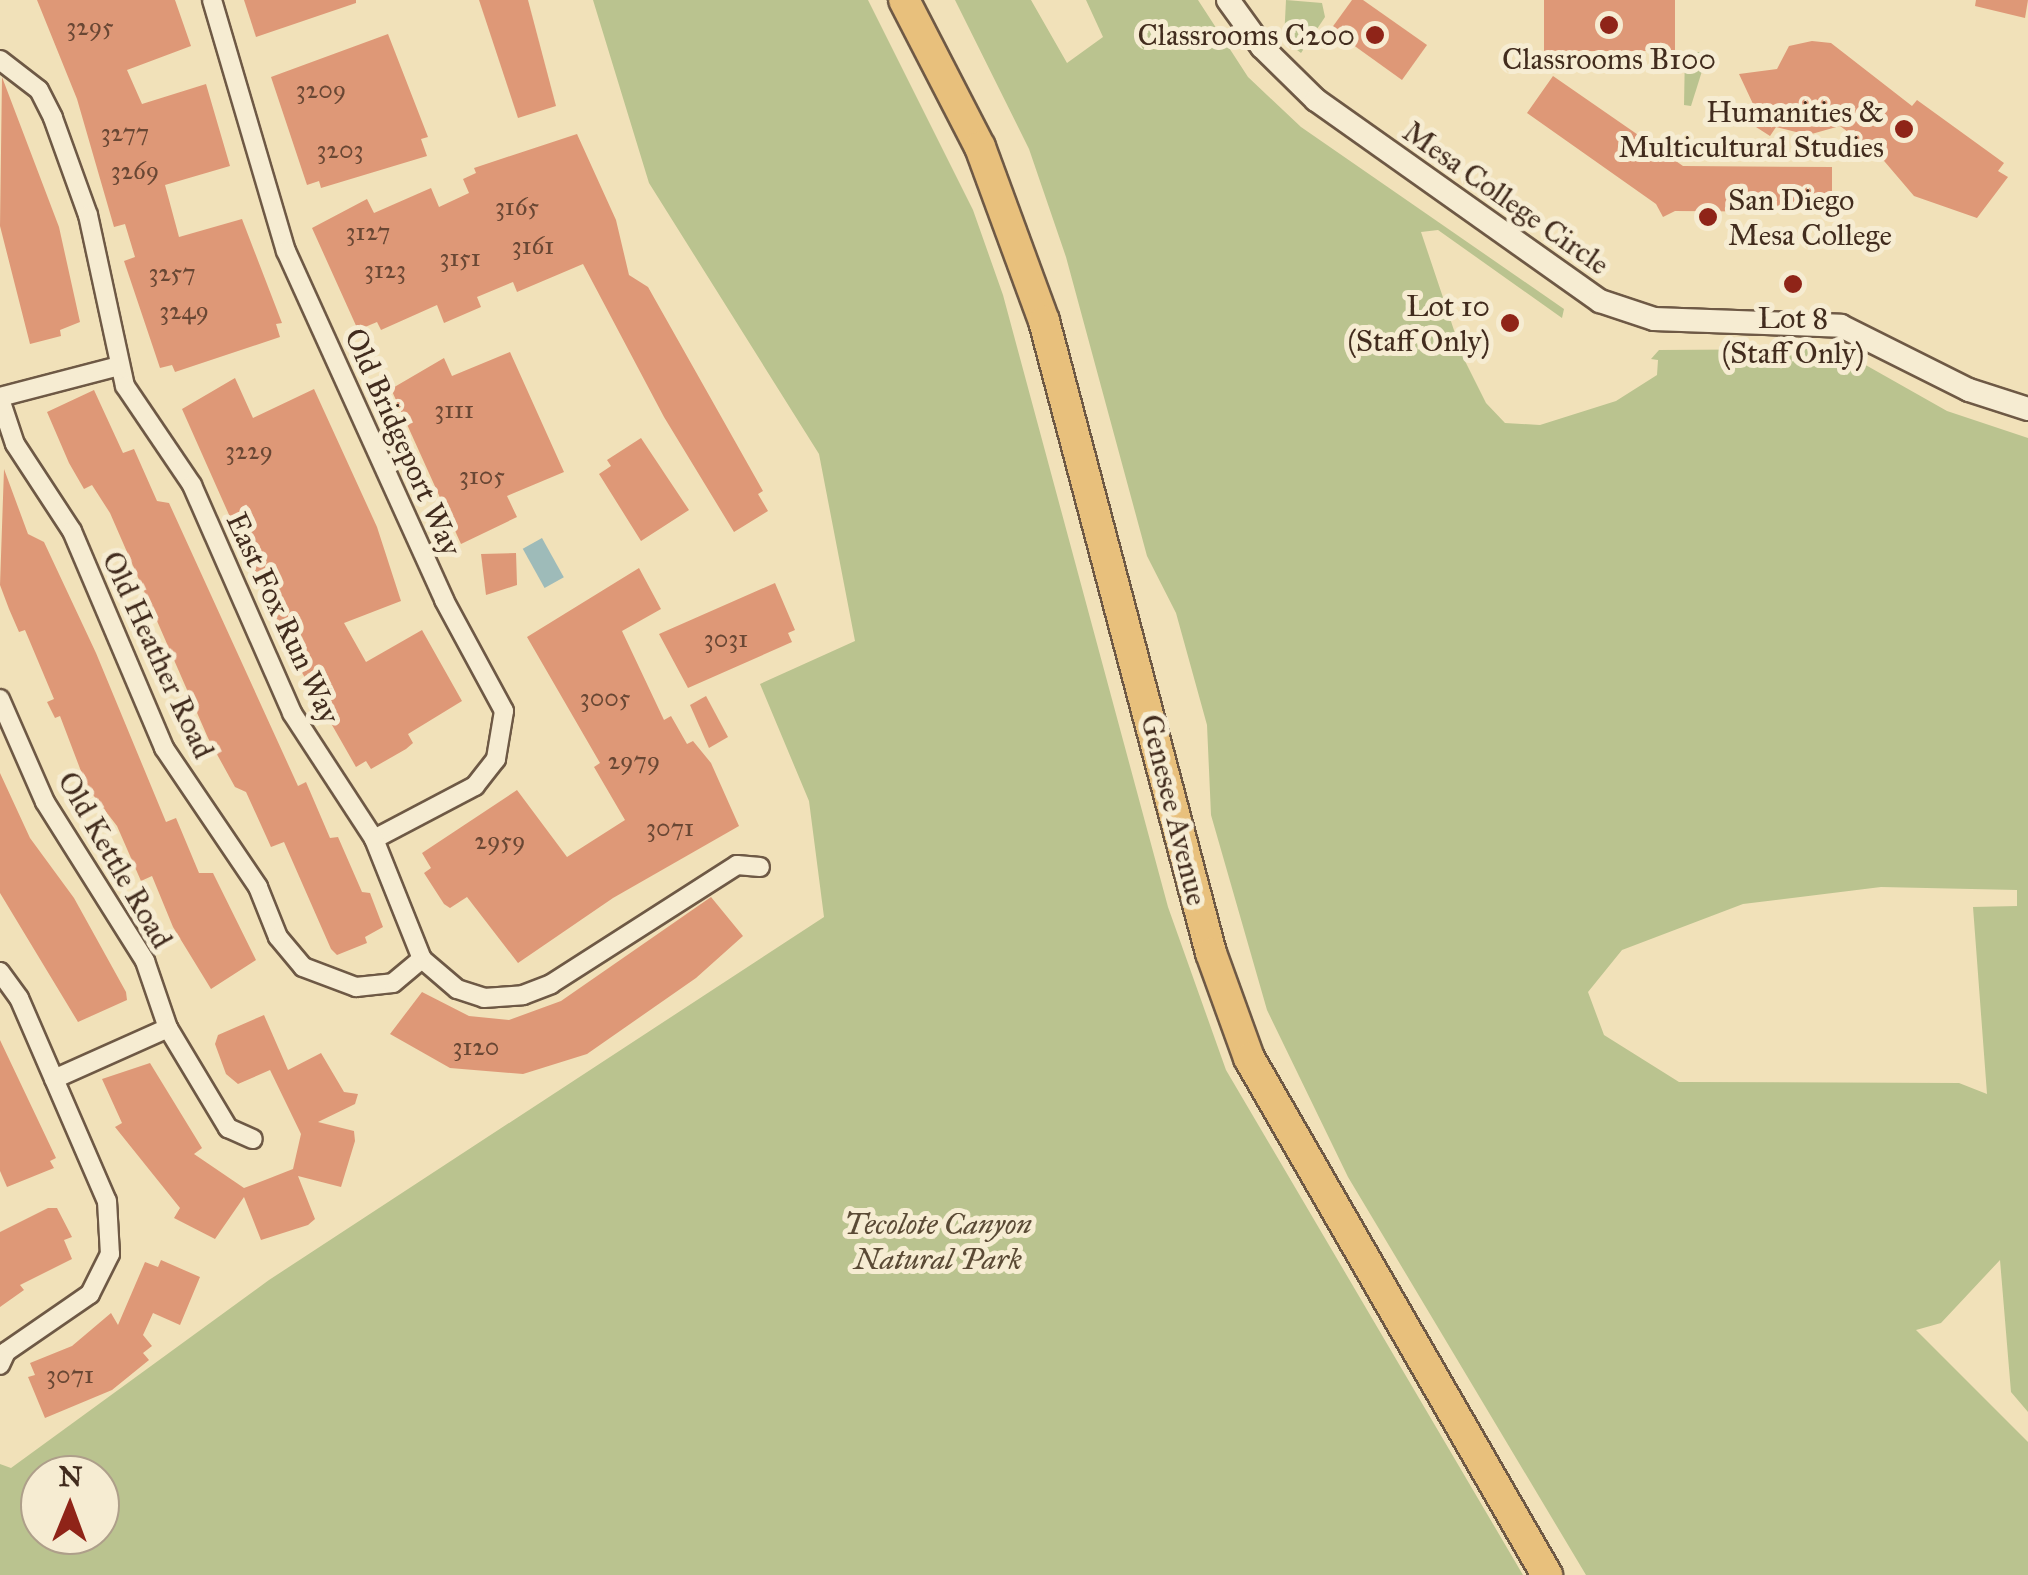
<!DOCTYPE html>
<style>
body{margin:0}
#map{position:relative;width:2028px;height:1575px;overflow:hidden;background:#f1e1b9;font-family:"IM FELL Great Primer",serif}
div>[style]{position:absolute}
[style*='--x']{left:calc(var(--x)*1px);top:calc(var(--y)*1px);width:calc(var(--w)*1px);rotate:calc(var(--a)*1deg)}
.green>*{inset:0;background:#bac38f}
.water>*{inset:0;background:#9ebbb9;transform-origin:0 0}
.building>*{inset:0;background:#de9877;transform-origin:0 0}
.roads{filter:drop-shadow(2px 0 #6e5945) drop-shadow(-2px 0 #6e5945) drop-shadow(0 2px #6e5945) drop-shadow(0 -2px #6e5945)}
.minor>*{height:18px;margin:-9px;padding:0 9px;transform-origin:9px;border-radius:9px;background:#f6ecd2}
.tertiary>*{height:22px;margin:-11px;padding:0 11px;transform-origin:11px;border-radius:11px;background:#f6ecd2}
.primary>*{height:30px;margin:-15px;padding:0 15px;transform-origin:15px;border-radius:15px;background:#e8c07c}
.dots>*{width:28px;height:28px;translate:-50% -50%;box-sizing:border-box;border:5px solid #f6ecd2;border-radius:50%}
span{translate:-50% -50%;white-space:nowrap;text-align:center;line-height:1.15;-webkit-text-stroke:10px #f6ecd2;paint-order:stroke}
.number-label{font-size:25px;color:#694734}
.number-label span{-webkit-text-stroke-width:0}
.poi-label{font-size:30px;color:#422c1e}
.right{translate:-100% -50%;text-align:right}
.left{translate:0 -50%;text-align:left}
.street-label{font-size:30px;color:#422c1e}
.park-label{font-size:30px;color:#5a4a35;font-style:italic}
.north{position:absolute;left:20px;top:1455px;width:100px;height:100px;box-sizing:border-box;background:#f6ecd2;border:2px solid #ae9f8a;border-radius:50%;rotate:1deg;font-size:28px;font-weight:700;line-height:40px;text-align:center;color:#422c1e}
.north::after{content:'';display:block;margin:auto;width:35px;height:45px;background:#8f2418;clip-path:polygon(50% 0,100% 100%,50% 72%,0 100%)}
</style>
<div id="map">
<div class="green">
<i style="clip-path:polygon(evenodd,593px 0,868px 0,973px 210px,1003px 295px,1168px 907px,1226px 1070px,1523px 1575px,0 1575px,0 1464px,11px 1468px,269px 1280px,824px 917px,809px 801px,760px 684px,855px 641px,819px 454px,649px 183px,593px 0,40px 1475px,100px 1475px,100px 1535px,40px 1535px,40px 1475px)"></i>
<i style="clip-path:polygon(evenodd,955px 0,1031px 0,1067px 63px,1103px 37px,1086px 0,1198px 0,1248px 77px,1301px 127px,1564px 309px,1562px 318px,1438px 230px,1421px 232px,1463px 357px,1486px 403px,1505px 423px,1540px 425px,1616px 401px,1657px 375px,1658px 360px,1651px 359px,1659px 350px,1809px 349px,1855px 359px,1947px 411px,2028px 438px,2028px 1412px,2011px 1392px,2000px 1260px,1941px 1323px,1916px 1330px,2028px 1442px,2028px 1575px,1586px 1575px,1348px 1177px,1267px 1010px,1211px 815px,1207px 725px,1176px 613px,1147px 556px,1066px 257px,1029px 149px,955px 0,1881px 887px,2017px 890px,2017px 906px,1973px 907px,1987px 1094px,1959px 1083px,1679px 1082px,1604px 1035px,1588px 992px,1622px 950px,1743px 904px,1881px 887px)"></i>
<i style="clip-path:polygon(1286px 0,1322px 3px,1325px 17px,1301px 53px,1284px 40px)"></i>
<i style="clip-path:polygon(1685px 52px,1708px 52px,1691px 106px,1684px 105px)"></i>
</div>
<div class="water">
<i style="left:542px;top:538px;width:45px;height:22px;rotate:61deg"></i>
</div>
<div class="building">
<i style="clip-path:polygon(37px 0,175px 0,191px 46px,127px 70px,142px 104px,206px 84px,230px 166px,165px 185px,179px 237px,242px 219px,282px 323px,276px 324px,280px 337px,175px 372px,172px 365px,160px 368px,124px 261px,135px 257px,125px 224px,114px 227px,77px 99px)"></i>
<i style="clip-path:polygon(244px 0,356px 0,356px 3px,256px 37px)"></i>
<i style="clip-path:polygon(479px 0,528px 0,556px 106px,518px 118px)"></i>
<i style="clip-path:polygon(1352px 0,1363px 0,1427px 45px,1402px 80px,1331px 29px)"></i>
<i style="left:1544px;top:0;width:131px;height:51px"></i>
<i style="clip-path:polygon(1976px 0,2028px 0,2025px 18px,1975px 6px)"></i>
<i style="clip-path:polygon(388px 34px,428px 137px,421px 139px,427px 156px,321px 188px,319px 181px,307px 185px,271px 77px)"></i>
<i style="clip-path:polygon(1812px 41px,1831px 43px,1912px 106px,1917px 100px,2004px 163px,1998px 171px,2008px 177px,1977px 218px,1914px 196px,1879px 155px,1840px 126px,1808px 135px,1776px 127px,1770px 136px,1756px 127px,1761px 121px,1739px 74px,1777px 69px,1789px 46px)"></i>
<i style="clip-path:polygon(1553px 76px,1683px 166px,1832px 167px,1832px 212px,1675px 211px,1663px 217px,1656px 204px,1527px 113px)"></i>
<i style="clip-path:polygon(2px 77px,59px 227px,80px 322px,60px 330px,61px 336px,30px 344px,0 226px)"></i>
<i style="clip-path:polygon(577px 134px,616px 220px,629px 275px,648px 287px,763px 491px,758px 494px,768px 511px,734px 532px,664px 417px,583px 264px,517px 292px,513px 282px,477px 297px,481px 307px,444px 323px,437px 305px,381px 330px,377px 322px,358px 330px,312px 228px,367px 199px,374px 213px,431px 188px,439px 207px,469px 193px,463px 179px,476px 173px,474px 168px)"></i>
<i style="clip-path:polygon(510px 352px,564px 472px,507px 496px,517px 517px,461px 544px,391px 389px,444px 358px,452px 376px)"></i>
<i style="clip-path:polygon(235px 378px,253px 418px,314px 389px,377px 527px,401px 601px,344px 623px,366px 662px,422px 630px,462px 701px,408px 734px,413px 743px,406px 749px,371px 769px,366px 761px,356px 767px,300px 669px,312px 662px,293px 630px,282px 634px,182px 409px)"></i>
<i style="clip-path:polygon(94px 390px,123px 453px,134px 449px,157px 501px,169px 503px,298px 786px,306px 782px,330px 838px,338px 837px,362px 892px,370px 893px,383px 927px,365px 937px,367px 943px,337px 955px,331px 949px,284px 842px,271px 847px,246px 792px,235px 787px,208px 738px,110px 513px,92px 485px,84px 489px,69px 463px,47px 412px)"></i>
<i style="clip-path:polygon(641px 438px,689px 510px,641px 541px,599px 474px,611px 466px,607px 460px)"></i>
<i style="clip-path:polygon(4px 469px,28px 534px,44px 542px,96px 653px,166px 822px,176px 818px,199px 873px,213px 873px,256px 960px,211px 989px,173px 927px,152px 876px,141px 881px,117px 826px,87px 787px,60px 716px,55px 718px,47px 702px,54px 699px,25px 630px,19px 632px,9px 609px,0 585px)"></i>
<i style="clip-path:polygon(516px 553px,517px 585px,486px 595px,481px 554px)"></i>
<i style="clip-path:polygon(639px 568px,661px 609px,622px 631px,664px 720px,671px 716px,687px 744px,693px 741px,711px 763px,739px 826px,613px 898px,518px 963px,467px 897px,450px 908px,444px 904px,424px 873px,431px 868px,422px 853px,517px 790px,567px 857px,625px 820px,594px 767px,600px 763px,527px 637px)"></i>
<i style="clip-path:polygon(775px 583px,795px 630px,788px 633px,792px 642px,688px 688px,659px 634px)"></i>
<i style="clip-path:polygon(706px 696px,728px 737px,709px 748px,690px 705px)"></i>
<i style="clip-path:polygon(0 773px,30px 838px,74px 898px,126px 992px,127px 1000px,78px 1022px,0 893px)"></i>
<i style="clip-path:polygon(711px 897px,743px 936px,696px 978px,587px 1054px,523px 1074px,450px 1068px,390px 1034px,422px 992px,469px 1016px,509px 1020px,561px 1001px)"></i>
<i style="clip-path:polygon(264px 1015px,288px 1070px,321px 1053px,344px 1092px,358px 1094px,355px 1104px,318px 1122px,354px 1131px,355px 1141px,341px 1187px,298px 1176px,315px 1219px,308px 1225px,261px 1240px,244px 1197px,215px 1239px,174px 1218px,180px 1208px,115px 1127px,122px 1123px,102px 1079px,150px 1063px,202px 1148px,194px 1154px,244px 1188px,265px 1180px,293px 1169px,301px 1134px,270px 1070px,238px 1084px,226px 1074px,215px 1044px,218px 1035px)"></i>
<i style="clip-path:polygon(0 1040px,56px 1158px,50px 1161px,54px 1168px,7px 1187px,0 1171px)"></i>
<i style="clip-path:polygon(48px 1208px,57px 1208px,72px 1237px,64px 1240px,72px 1259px,20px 1285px,24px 1290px,0 1307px,0 1232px)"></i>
<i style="clip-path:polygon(161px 1260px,200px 1277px,180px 1325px,153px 1313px,143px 1335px,152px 1346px,143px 1353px,149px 1360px,112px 1390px,45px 1418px,28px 1377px,35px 1375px,30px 1363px,72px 1346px,111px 1313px,118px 1325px,145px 1262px,158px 1267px)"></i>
</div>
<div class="roads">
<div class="minor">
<i style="--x:212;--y:0;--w:262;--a:73.6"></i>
<i style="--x:286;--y:251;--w:383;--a:65.6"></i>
<i style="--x:444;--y:600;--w:126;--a:61.6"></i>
<i style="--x:504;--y:711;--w:49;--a:99.5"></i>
<i style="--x:496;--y:759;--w:34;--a:128"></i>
<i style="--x:475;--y:786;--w:114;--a:152.3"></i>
<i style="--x:0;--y:60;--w:49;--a:37.6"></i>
<i style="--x:39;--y:90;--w:31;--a:63"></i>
<i style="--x:53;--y:118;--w:103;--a:70.2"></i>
<i style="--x:88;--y:215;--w:175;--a:77.8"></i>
<i style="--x:125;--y:386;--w:120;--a:55.9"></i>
<i style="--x:192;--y:485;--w:249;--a:66.3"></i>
<i style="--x:292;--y:713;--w:150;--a:56.9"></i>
<i style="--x:374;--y:839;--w:129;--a:68.2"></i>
<i style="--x:422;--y:959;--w:46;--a:40.6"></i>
<i style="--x:457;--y:989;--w:28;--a:18"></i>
<i style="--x:484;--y:998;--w:39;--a:-4"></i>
<i style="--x:523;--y:995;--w:30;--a:-21"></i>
<i style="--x:551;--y:984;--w:221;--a:-32.6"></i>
<i style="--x:737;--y:865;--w:23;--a:5"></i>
<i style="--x:0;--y:397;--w:123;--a:-14.6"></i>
<i style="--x:0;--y:399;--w:47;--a:71.6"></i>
<i style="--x:15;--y:444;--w:104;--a:56.8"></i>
<i style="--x:72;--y:531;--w:236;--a:67"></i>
<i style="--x:164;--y:748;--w:168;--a:55.9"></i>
<i style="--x:258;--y:887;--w:54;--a:68.2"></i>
<i style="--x:278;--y:937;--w:39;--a:50"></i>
<i style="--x:303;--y:967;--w:57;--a:20.7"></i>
<i style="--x:356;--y:987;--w:37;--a:-6"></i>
<i style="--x:393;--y:983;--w:38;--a:-40"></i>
<i style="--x:0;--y:699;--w:112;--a:66.4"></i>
<i style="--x:45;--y:802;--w:188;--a:57.8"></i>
<i style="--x:145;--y:961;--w:71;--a:71.1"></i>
<i style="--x:168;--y:1028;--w:117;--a:59"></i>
<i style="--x:228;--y:1128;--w:27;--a:24"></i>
<i style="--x:0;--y:972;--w:32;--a:54"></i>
<i style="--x:19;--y:998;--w:221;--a:66.6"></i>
<i style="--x:107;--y:1201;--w:53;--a:86.8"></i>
<i style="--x:110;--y:1254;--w:45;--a:116.6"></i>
<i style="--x:90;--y:1294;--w:102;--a:145.4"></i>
<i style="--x:6;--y:1352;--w:14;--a:115"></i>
<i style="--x:54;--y:1079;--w:125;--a:-24.1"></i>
</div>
<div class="tertiary">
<i style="--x:1228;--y:0;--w:58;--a:54.1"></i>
<i style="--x:1262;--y:47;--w:76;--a:44.5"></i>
<i style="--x:1316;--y:100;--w:348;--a:35.3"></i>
<i style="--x:1600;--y:301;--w:57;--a:18.4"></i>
<i style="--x:1654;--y:319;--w:187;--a:2.1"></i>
<i style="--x:1841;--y:326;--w:143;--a:26.6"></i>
<i style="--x:1969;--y:390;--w:62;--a:17.9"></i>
</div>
<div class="primary">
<i style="--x:904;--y:0;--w:165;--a:62.7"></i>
<i style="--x:980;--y:147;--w:185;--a:69.8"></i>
<i style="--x:1044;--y:321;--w:654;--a:75.2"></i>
<i style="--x:1211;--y:953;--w:112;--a:70.1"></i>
<i style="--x:1249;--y:1058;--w:597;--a:60.04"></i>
</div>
</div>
<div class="dots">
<i style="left:1609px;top:25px;background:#8f2418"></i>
<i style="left:1375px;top:35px;background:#8f2418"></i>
<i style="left:1904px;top:129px;background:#8f2418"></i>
<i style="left:1708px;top:217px;background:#8f2418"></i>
<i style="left:1793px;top:284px;background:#8f2418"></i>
<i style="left:1510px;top:323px;background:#8f2418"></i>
</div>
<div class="number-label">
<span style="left:90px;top:27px">3295</span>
<span style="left:321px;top:90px">3209</span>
<span style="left:125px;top:133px">3277</span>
<span style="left:340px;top:150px">3203</span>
<span style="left:135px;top:171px">3269</span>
<span style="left:517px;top:207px">3165</span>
<span style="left:368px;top:232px">3127</span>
<span style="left:533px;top:246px">3161</span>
<span style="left:460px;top:258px">3151</span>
<span style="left:385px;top:270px">3123</span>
<span style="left:172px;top:273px">3257</span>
<span style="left:184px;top:311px">3249</span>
<span style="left:454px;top:410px">3111</span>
<span style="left:249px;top:451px">3229</span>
<span style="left:482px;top:476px">3105</span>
<span style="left:726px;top:639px">3031</span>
<span style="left:605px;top:698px">3005</span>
<span style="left:634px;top:761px">2979</span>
<span style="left:670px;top:828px">3071</span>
<span style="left:500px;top:841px">2959</span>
<span style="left:476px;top:1047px">3120</span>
<span style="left:70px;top:1375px">3071</span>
</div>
<div class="poi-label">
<span class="right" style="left:1355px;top:35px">Classrooms C200</span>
<span style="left:1609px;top:59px">Classrooms B100</span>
<span class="right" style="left:1884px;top:129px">Humanities &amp;<br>Multicultural Studies</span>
<span class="left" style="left:1728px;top:217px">San Diego<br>Mesa College</span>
<span class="right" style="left:1490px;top:323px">Lot 10<br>(Staff Only)</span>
<span style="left:1793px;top:335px">Lot 8<br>(Staff Only)</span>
</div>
<div class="street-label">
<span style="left:1506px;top:198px;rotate:35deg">Mesa College Circle</span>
<span style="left:403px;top:442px;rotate:66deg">Old Bridgeport Way</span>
<span style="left:283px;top:618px;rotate:65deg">East Fox Run Way</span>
<span style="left:158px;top:655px;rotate:65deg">Old Heather Road</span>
<span style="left:1174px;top:810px;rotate:76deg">Genesee Avenue</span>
<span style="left:115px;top:860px;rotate:60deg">Old Kettle Road</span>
</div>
<div class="park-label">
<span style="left:938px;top:1241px">Tecolote Canyon<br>Natural Park</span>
</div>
<div class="north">N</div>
</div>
